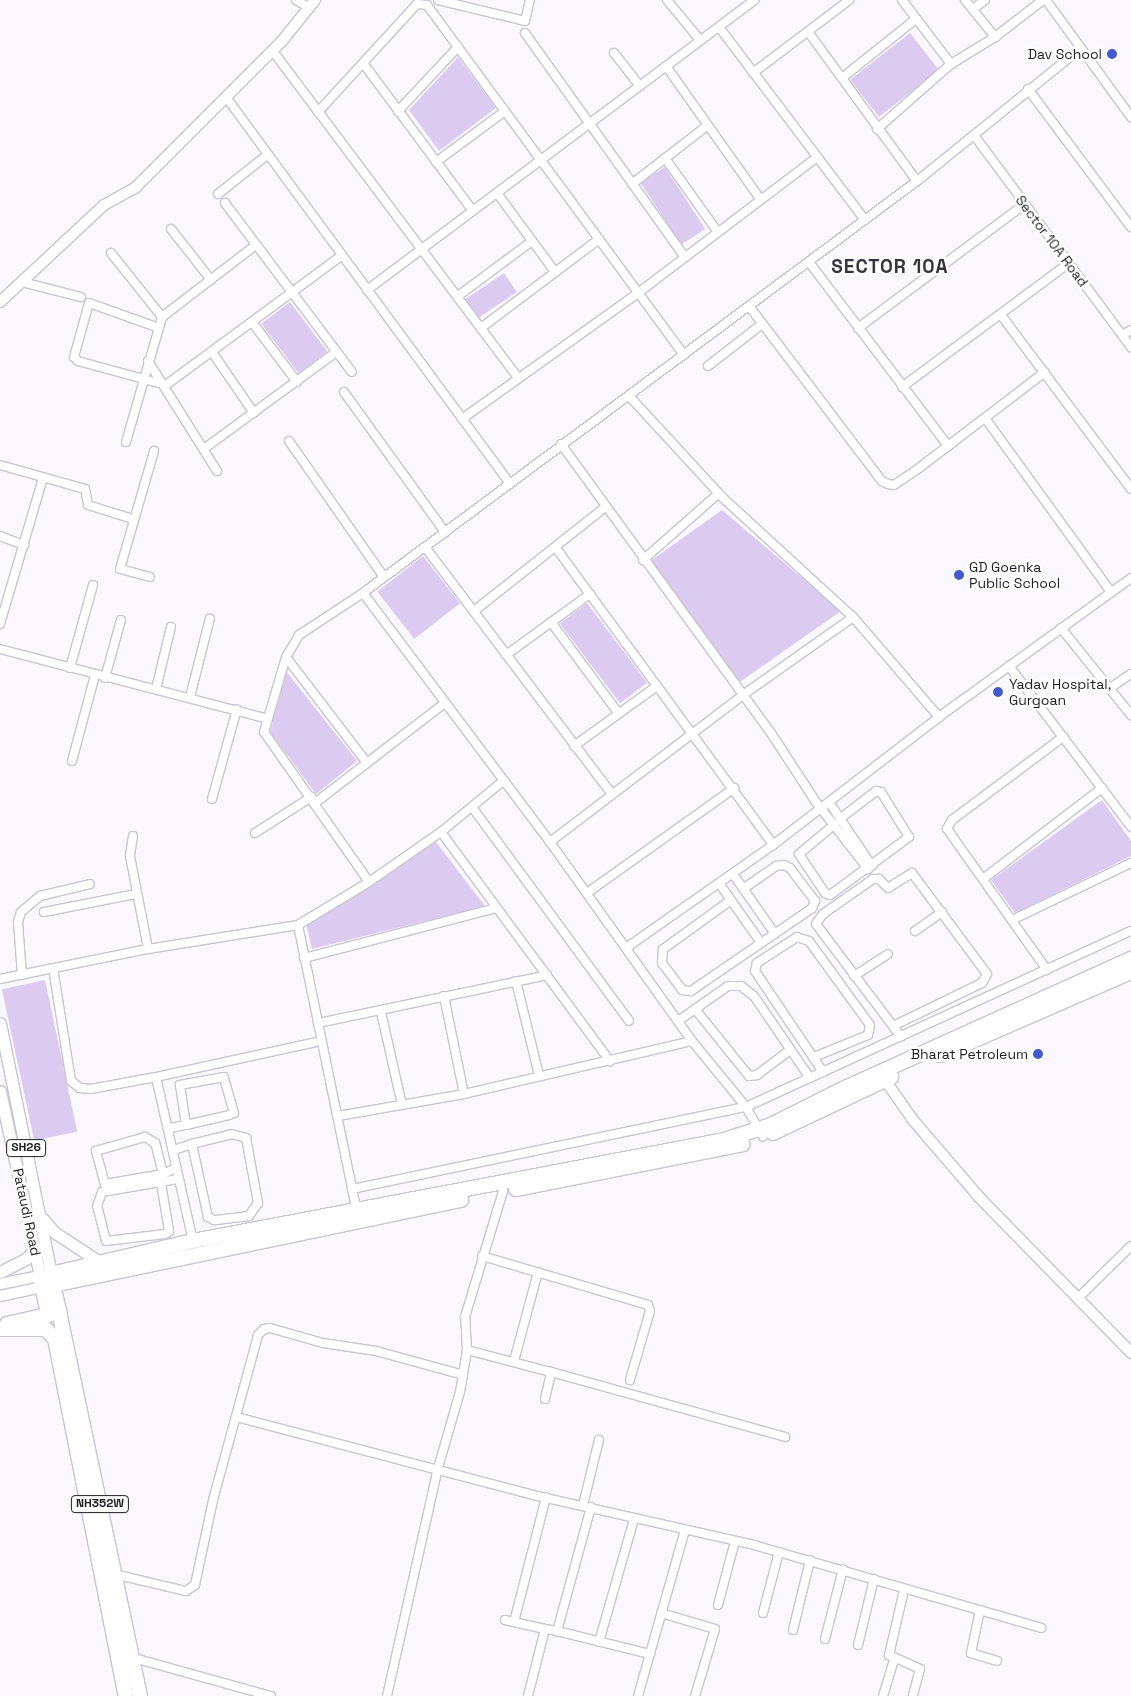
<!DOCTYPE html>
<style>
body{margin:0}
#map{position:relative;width:1131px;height:1696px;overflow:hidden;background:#faf8fe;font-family:"Space Grotesk",sans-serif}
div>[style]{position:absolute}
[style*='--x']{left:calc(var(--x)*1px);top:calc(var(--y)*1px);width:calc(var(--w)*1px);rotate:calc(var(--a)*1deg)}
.green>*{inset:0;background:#dbcbf1;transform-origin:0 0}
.roads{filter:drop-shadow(1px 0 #c9c4d1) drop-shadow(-1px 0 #c9c4d1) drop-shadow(0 1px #c9c4d1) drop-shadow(0 -1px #c9c4d1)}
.street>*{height:8px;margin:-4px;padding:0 4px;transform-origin:4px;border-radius:4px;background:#fff}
.secondary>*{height:10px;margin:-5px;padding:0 5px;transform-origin:5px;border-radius:5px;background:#fff}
.primary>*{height:11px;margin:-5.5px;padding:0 5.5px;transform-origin:5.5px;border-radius:5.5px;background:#fff}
.highway>*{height:14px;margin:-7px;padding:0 7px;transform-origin:7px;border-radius:7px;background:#fff}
.dots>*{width:14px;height:14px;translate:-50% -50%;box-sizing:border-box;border:2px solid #fff;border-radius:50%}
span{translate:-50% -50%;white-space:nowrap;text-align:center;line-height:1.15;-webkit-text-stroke:5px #fff;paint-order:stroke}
.shield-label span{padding:1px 4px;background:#fff;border:1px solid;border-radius:4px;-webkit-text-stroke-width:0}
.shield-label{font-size:12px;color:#201e23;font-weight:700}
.poi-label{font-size:14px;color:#201e23}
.right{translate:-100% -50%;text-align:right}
.left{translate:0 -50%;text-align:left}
.street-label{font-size:14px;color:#201e23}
.district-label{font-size:19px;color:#38333e;font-weight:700;letter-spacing:1px}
</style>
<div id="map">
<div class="green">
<i style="left:910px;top:33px;width:47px;height:76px;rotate:52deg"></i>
<i style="clip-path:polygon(458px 57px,496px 108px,439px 151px,409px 110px)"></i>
<i style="left:665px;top:167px;width:74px;height:29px;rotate:57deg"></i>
<i style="left:504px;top:273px;width:23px;height:47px;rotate:56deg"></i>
<i style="left:290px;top:302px;width:62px;height:36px;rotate:53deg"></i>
<i style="clip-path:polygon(722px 510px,841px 611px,737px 684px,649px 562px)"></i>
<i style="left:423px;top:556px;width:60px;height:58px;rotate:52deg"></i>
<i style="left:587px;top:603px;width:100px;height:34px;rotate:53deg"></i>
<i style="clip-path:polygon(286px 671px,357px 761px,316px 794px,270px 732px)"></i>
<i style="clip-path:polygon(1102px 800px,1131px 841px,1131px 856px,1015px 913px,991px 880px)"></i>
<i style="clip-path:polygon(436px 842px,485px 906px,312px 949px,306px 924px,353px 898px)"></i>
<i style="left:45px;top:980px;width:155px;height:44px;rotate:78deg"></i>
</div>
<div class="roads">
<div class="street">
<i style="--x:296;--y:0;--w:16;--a:30"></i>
<i style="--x:438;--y:0;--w:89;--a:13.6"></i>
<i style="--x:525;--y:21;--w:22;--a:-77"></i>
<i style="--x:667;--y:0;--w:52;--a:50.5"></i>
<i style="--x:902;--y:0;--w:81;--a:52.6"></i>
<i style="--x:965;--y:0;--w:48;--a:51"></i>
<i style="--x:1046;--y:0;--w:145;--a:54"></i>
<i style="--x:973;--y:9;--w:15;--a:-37"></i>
<i style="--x:719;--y:27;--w:242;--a:52.9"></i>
<i style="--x:525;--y:33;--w:274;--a:54.5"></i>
<i style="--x:809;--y:33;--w:183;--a:53.9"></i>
<i style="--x:272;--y:50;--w:410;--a:53.1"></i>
<i style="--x:614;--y:53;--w:42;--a:51.8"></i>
<i style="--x:363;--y:63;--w:184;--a:53.4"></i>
<i style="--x:666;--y:66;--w:163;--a:54.7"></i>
<i style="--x:753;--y:73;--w:121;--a:-37.2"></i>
<i style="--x:842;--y:78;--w:95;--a:-38.6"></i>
<i style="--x:1028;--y:89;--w:172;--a:53.3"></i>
<i style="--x:226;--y:97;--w:480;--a:53.7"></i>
<i style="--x:398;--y:111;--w:88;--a:-46.8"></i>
<i style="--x:318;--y:112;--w:147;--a:-47.5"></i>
<i style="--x:417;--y:4;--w:10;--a:6"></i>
<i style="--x:427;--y:5;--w:434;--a:53.7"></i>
<i style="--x:877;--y:129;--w:98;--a:-41.3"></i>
<i style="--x:951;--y:64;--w:52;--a:-31.5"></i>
<i style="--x:995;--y:37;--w:61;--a:-37.6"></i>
<i style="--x:974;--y:135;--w:264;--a:53.5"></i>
<i style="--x:665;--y:158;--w:90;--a:54.5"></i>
<i style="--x:436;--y:162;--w:86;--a:-36.5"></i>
<i style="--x:632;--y:184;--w:96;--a:-37.8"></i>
<i style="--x:497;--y:193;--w:98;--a:53.7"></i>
<i style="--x:218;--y:194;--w:63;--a:-38.5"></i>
<i style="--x:225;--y:203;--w:211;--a:53.1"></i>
<i style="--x:171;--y:229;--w:65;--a:51.9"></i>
<i style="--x:111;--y:253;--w:82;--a:51.4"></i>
<i style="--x:809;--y:262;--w:231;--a:52.9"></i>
<i style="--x:22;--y:282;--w:61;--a:14.3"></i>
<i style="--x:367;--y:290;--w:484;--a:-36.8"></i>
<i style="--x:642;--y:290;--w:220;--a:-37.2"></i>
<i style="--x:458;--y:296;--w:92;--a:-36.6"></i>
<i style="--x:749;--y:306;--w:220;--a:52.8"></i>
<i style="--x:882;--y:481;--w:7;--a:27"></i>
<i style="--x:888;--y:484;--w:6;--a:9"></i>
<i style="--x:894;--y:485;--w:30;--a:-34"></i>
<i style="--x:919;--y:468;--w:158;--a:-37.3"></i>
<i style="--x:1001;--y:315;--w:217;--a:53.2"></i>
<i style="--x:252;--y:322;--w:75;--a:53.1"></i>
<i style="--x:159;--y:328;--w:74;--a:-160.3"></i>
<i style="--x:89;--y:303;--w:56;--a:105.5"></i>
<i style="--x:74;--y:357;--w:6;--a:45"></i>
<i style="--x:78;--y:361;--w:91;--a:15.3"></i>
<i style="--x:166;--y:385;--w:217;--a:-36.4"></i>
<i style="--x:481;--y:328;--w:148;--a:-37"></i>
<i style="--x:858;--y:328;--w:208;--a:-36.6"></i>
<i style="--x:1122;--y:335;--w:10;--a:-29"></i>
<i style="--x:212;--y:352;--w:74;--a:55.5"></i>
<i style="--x:148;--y:361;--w:130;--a:57.9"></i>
<i style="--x:708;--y:366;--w:68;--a:-37.9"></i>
<i style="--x:902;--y:387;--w:208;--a:-36.6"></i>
<i style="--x:344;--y:392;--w:173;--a:54.2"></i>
<i style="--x:629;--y:396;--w:139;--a:47.3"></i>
<i style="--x:723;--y:498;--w:176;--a:42.5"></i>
<i style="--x:853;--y:617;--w:132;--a:49.3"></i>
<i style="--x:985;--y:418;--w:215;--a:54.1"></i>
<i style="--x:462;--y:419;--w:216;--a:-35.6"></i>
<i style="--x:289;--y:441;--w:166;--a:55.1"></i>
<i style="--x:126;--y:442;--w:130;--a:-73.9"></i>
<i style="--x:162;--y:317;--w:118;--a:-37.5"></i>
<i style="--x:561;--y:444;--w:357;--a:54"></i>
<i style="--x:771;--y:733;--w:82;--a:56.9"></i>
<i style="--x:816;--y:802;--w:85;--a:52.2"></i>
<i style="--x:205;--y:448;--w:162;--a:-36.2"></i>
<i style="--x:0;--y:465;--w:88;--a:15.8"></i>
<i style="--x:85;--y:489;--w:16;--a:79"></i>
<i style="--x:88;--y:505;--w:47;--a:17.3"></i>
<i style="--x:0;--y:536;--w:26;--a:21"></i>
<i style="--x:425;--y:547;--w:310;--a:52.9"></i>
<i style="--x:556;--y:548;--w:368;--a:53.8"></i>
<i style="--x:643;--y:560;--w:101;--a:-41.4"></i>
<i style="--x:150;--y:577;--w:31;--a:-165"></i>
<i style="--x:120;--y:569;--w:123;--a:-73.9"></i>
<i style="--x:363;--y:593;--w:311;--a:53.1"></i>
<i style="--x:550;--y:842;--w:244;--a:54.5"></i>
<i style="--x:692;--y:1041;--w:85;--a:50.7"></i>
<i style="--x:746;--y:1107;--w:34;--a:60"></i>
<i style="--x:474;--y:611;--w:167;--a:-38.4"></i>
<i style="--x:551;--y:622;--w:114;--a:53.5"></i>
<i style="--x:0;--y:624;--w:152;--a:-73.6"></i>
<i style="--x:1061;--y:628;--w:112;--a:51.2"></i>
<i style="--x:0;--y:649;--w:277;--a:14.6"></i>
<i style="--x:506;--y:655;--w:104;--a:-36"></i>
<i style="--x:286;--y:657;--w:78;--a:106.3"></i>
<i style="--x:264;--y:732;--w:183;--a:55"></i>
<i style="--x:1009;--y:666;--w:202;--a:52.8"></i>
<i style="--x:70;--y:668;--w:86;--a:-74.5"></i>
<i style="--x:105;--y:678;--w:60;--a:-74.6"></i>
<i style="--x:1110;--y:688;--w:25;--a:-34"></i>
<i style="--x:156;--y:689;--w:64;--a:-76.4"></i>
<i style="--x:190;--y:697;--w:81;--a:-75.8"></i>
<i style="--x:574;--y:746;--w:102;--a:-35.9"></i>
<i style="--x:72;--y:761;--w:89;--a:-75"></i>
<i style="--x:367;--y:763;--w:133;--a:-127.4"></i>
<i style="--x:286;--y:657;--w:26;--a:-59"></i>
<i style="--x:299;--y:635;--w:77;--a:-33.3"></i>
<i style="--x:363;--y:593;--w:690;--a:-36.64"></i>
<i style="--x:917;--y:181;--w:211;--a:-39"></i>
<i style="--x:212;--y:799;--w:93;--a:-74.5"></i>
<i style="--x:829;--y:802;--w:77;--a:56.1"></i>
<i style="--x:315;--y:803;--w:164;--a:-37.6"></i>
<i style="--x:472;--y:807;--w:265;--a:53.7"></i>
<i style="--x:835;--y:824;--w:47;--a:140.2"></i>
<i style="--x:799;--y:854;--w:47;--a:56.3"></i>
<i style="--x:825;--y:893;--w:5;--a:22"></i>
<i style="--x:830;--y:895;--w:98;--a:-36.3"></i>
<i style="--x:909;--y:837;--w:53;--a:-121.9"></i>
<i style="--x:881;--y:792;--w:5;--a:-169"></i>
<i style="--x:876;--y:791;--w:44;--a:142.4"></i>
<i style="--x:441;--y:832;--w:285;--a:53.6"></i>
<i style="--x:255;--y:833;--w:67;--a:-32.7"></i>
<i style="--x:133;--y:836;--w:20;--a:99"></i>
<i style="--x:130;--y:856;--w:95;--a:79"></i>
<i style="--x:550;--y:842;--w:243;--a:-37.3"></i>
<i style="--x:743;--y:695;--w:135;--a:-35.3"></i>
<i style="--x:733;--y:874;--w:73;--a:55"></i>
<i style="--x:983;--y:879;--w:150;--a:-37.4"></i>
<i style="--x:719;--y:883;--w:73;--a:55"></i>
<i style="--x:587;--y:893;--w:181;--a:-35.5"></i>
<i style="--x:731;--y:900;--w:84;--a:144.2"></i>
<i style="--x:663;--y:949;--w:14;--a:94"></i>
<i style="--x:662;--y:963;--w:34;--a:53"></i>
<i style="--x:682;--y:990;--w:9;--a:6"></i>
<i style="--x:691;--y:991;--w:147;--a:-34.4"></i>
<i style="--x:812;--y:908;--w:8;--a:-67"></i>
<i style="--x:815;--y:901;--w:41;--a:-127.1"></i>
<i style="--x:790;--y:868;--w:7;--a:-153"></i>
<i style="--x:784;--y:865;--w:8;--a:173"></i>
<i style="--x:776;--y:866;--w:40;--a:145.1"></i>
<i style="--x:44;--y:912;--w:94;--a:-11.1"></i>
<i style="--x:1012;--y:920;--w:132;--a:-25.6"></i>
<i style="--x:298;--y:925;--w:293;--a:78.4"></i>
<i style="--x:915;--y:931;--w:33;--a:-35"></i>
<i style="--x:626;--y:948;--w:179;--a:-35"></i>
<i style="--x:773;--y:845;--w:210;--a:-37.6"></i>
<i style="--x:939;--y:717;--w:237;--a:-35.9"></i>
<i style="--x:304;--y:958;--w:198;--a:-14.6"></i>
<i style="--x:53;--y:968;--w:114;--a:80.9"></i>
<i style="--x:71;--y:1081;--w:11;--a:38"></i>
<i style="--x:80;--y:1088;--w:11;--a:5"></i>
<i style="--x:91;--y:1089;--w:66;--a:-10.5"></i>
<i style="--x:156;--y:1077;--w:169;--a:-12.3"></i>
<i style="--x:1047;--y:970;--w:173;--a:-125.3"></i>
<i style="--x:947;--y:829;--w:10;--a:-61"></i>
<i style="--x:952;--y:820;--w:139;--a:-36.8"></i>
<i style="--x:22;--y:975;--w:53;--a:-94.3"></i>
<i style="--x:18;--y:922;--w:10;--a:-73"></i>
<i style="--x:21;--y:912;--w:25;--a:-40"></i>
<i style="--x:40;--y:896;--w:51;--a:-13.5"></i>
<i style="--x:854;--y:976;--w:40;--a:-32.9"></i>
<i style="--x:0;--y:979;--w:151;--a:-11.5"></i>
<i style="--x:148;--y:949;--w:152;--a:-9.1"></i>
<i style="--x:298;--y:925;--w:83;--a:-31.2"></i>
<i style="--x:369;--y:882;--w:88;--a:-34.8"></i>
<i style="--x:441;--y:832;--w:80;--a:-39.4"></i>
<i style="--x:516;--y:981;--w:97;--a:76.3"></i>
<i style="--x:444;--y:996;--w:100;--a:78.5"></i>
<i style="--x:695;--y:1009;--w:86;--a:51.1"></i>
<i style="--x:749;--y:1076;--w:8;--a:-7"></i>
<i style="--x:757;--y:1075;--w:41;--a:-37.1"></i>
<i style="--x:381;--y:1012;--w:95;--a:77.3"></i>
<i style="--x:678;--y:1021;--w:61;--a:-35"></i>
<i style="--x:728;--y:986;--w:13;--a:0"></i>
<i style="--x:741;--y:986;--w:16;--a:38"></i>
<i style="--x:754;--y:996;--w:99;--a:55.7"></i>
<i style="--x:318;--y:1023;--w:234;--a:-11.8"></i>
<i style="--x:893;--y:1026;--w:99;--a:-25.8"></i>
<i style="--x:982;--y:983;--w:10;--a:-61"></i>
<i style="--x:987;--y:974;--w:126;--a:-126.6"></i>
<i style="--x:912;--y:873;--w:28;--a:148"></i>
<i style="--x:888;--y:888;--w:13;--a:-135"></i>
<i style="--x:879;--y:879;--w:6;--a:180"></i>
<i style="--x:873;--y:879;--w:61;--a:145"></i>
<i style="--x:823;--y:914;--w:12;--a:125"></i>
<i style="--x:816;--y:924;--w:141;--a:53"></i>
<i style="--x:814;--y:1057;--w:58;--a:-22.2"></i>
<i style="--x:868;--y:1035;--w:10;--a:-79"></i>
<i style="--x:870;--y:1025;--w:104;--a:-126"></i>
<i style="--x:809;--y:941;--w:13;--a:-162"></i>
<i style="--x:797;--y:937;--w:48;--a:147"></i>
<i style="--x:757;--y:963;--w:8;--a:104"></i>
<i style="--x:755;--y:971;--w:122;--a:56"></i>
<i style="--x:156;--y:1077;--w:168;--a:77.3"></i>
<i style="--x:338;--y:1116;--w:128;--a:-9.9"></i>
<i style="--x:464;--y:1094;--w:234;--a:-13.1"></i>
<i style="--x:170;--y:1128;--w:16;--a:-11"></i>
<i style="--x:186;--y:1125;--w:44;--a:-13.1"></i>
<i style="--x:229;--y:1115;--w:5;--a:-22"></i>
<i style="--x:234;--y:1113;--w:37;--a:-106"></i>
<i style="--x:224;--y:1077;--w:45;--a:169.7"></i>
<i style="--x:180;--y:1085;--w:40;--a:81.5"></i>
<i style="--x:173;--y:1150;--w:10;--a:-17"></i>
<i style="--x:183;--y:1147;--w:9;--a:-18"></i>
<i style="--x:192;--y:1144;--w:41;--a:-14"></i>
<i style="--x:232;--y:1134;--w:15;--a:16"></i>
<i style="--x:246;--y:1138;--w:66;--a:79.5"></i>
<i style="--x:258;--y:1203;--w:16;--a:125"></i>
<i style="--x:249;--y:1216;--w:35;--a:173"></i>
<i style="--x:214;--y:1220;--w:7;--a:-153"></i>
<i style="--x:208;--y:1217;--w:75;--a:-102.4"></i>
<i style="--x:163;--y:1174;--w:32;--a:-104"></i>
<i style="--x:155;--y:1143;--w:12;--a:-149"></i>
<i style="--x:145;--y:1137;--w:51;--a:164.1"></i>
<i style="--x:96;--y:1151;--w:34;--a:75"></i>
<i style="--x:105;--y:1184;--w:59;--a:-9.8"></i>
<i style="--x:163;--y:1174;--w:14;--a:-25"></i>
<i style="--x:161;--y:1183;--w:49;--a:80.5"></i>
<i style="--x:169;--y:1231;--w:5;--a:143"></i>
<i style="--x:165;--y:1234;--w:59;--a:173.2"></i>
<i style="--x:106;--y:1241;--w:36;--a:-104"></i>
<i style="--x:97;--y:1206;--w:15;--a:-70"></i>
<i style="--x:102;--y:1192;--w:77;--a:-9.7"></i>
<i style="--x:352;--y:1189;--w:402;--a:-11.8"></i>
<i style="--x:746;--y:1107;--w:423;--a:-24.6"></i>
<i style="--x:482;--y:1256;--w:173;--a:16.4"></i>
<i style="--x:648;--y:1305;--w:6;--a:72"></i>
<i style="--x:650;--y:1311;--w:72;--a:106.2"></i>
<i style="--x:1078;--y:1298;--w:74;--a:-44.5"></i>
<i style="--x:467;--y:1350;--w:87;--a:14.7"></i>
<i style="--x:514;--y:1361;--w:92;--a:-74.9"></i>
<i style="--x:545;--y:1399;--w:28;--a:-77"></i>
<i style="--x:551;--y:1372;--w:243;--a:15.5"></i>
<i style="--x:236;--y:1417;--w:307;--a:14.7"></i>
<i style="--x:533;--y:1495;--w:227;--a:12.7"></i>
<i style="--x:754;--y:1545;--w:299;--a:16.1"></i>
<i style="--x:583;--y:1505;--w:67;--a:-76.2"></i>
<i style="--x:591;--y:1507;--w:129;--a:105.3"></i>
<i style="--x:557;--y:1631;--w:96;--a:13.9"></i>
<i style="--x:114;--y:1574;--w:74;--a:13.3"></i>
<i style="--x:186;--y:1591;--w:11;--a:-34"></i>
<i style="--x:195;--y:1585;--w:87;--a:-78"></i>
<i style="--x:213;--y:1500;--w:171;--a:-74.7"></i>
<i style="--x:258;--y:1335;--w:8;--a:-45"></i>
<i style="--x:264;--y:1329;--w:6;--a:-9"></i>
<i style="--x:270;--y:1328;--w:55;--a:15.8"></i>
<i style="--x:323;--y:1343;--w:54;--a:8.6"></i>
<i style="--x:376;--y:1351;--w:90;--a:15.4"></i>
<i style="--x:904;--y:1590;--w:67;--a:103"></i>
<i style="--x:889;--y:1655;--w:34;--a:24"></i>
<i style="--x:920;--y:1669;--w:28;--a:105"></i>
<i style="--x:718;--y:1605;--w:66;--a:-75.1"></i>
<i style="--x:980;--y:1610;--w:44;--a:101.8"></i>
<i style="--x:971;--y:1653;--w:27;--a:17"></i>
<i style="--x:661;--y:1613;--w:56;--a:16.5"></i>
<i style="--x:715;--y:1629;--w:70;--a:106.6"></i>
<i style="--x:763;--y:1613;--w:63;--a:-75.3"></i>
<i style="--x:505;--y:1620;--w:41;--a:12.7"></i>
<i style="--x:514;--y:1622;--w:129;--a:-75.6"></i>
<i style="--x:793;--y:1630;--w:72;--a:-76.3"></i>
<i style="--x:825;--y:1639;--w:72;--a:-75.6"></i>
<i style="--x:599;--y:1642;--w:128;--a:-74.1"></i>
<i style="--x:858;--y:1645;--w:68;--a:-76.4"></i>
<i style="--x:130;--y:1657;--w:146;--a:15.5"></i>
<i style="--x:387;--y:1696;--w:234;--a:-77.4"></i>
<i style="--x:438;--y:1468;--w:79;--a:-73.9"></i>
<i style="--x:460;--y:1392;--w:43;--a:-80.5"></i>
<i style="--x:467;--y:1350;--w:33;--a:-93"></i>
<i style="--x:465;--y:1317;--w:132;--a:-73.2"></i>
<i style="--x:528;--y:1696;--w:65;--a:-75.7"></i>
<i style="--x:544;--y:1633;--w:4;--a:-76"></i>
<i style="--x:545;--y:1629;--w:12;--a:9"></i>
<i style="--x:638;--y:1696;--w:173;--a:-74.2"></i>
<i style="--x:883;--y:1696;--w:38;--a:-73"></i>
</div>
<div class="secondary">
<i style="--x:0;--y:302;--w:142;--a:-43"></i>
<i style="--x:104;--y:205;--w:37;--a:-29"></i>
<i style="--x:136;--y:187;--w:206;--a:-45"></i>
<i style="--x:282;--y:41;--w:53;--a:-51.2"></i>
<i style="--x:885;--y:1080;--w:49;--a:55"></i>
<i style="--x:913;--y:1120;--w:101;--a:49.4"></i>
<i style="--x:979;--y:1197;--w:218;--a:45.7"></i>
<i style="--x:0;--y:1284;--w:46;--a:-11.3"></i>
<i style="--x:0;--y:1296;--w:49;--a:-11.8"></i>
</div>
<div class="primary">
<i style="--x:0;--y:1023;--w:256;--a:78.5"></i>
<i style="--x:0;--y:1091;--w:189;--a:77.8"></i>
<i style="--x:42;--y:1218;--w:18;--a:49"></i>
<i style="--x:54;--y:1232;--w:53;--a:33.4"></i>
<i style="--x:0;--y:1272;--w:29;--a:-27"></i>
<i style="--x:26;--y:1259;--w:15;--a:-48"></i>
</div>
<div class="highway">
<i style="--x:940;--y:1055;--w:208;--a:-23.5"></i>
<i style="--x:773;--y:1133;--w:131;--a:-25.4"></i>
<i style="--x:516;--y:1189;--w:231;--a:-11.2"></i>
<i style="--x:40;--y:1276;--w:40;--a:78"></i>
<i style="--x:53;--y:1285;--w:417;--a:-11.8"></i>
<i style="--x:7;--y:1324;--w:54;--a:-12.8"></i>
<i style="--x:0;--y:1329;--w:46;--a:0"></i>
<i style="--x:46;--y:1329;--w:13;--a:48"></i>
<i style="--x:55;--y:1339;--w:364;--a:78.8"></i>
<i style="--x:140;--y:1696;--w:431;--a:-101.9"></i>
<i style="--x:51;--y:1274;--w:146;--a:-13.1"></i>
<i style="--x:193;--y:1241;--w:541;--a:-10.77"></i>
<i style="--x:724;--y:1140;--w:49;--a:-17.7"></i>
<i style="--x:771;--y:1125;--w:83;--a:-26.6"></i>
<i style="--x:845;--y:1088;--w:314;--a:-24.3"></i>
</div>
</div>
<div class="dots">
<i style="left:1112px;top:54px;background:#425acd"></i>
<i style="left:959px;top:575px;background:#425acd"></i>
<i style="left:998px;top:692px;background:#425acd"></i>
<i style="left:1038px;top:1054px;background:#425acd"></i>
</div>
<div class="shield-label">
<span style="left:26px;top:1148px">SH26</span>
<span style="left:100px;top:1504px">NH352W</span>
</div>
<div class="poi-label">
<span class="right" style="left:1102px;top:54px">Dav School</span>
<span class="left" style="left:969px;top:575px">GD Goenka<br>Public School</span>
<span class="left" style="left:1009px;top:692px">Yadav Hospital,<br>Gurgoan</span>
<span class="right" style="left:1028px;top:1054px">Bharat Petroleum</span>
</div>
<div class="street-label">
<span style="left:1052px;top:241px;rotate:53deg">Sector 10A Road</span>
<span style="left:27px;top:1212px;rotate:78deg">Pataudi Road</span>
</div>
<div class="district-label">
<span style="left:890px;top:267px">SECTOR 10A</span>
</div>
</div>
